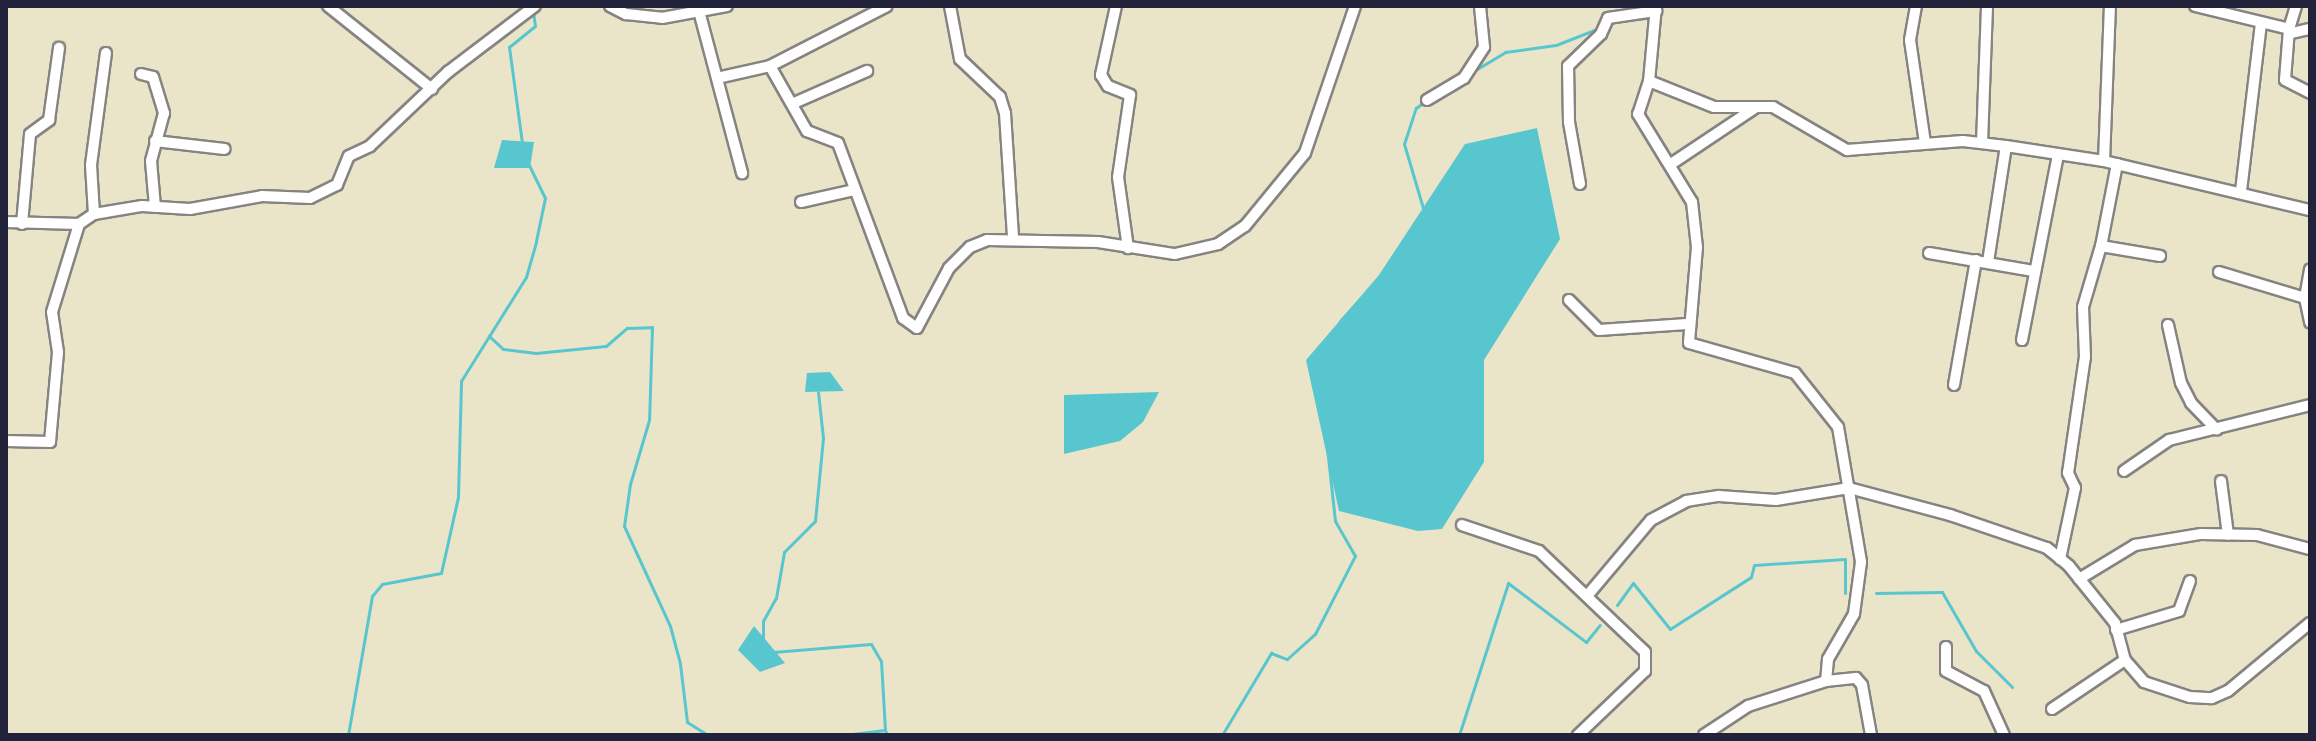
<!DOCTYPE html>
<style>
body{margin:0}
#map{position:relative;width:2316px;height:741px;overflow:hidden;background:#eae5c9;font-family:Kalam,sans-serif}
div>[style]{position:absolute}
[style*='--x']{left:calc(var(--x)*1px);top:calc(var(--y)*1px);width:calc(var(--w)*1px);rotate:calc(var(--a)*1deg)}
.water>*{inset:0;background:#58c6ce}
.stream>*{height:3px;margin:-1.5px;padding:0 1.5px;transform-origin:1.5px;border-radius:1.5px;background:#58c6ce}
.roads{filter:drop-shadow(2px 0 #868482) drop-shadow(-2px 0 #868482) drop-shadow(0 2px #868482) drop-shadow(0 -2px #868482)}
.minor>*{height:10px;margin:-5px;padding:0 5px;transform-origin:5px;border-radius:5px;background:#fff}
span{translate:-50% -50%;white-space:nowrap;text-align:center;line-height:1.15;-webkit-text-stroke:8px #f6f6f2;paint-order:stroke}
.frame{position:absolute;inset:0;border:8px solid #22223b;pointer-events:none}
</style>
<div id="map">
<div class="water">
<i style="clip-path:polygon(1537px 128px,1560px 239px,1484px 360px,1484px 462px,1442px 529px,1418px 531px,1339px 511px,1306px 360px,1379px 275px,1465px 144px)"></i>
<i style="clip-path:polygon(502px 140px,534px 142px,530px 168px,494px 168px)"></i>
<i style="clip-path:polygon(830px 372px,844px 391px,805px 392px,807px 373px)"></i>
<i style="clip-path:polygon(1159px 392px,1143px 422px,1120px 441px,1064px 454px,1064px 395px)"></i>
<i style="clip-path:polygon(754px 626px,785px 663px,760px 672px,738px 650px)"></i>
</div>
<div class="stream">
<i style="--x:1637;--y:19;--w:9;--a:-6"></i>
<i style="--x:1646;--y:18;--w:12;--a:-85"></i>
<i style="--x:1472;--y:72;--w:39;--a:-31"></i>
<i style="--x:1505;--y:52;--w:51;--a:-7.8"></i>
<i style="--x:1556;--y:45;--w:46;--a:-21.6"></i>
<i style="--x:522;--y:143;--w:97;--a:-97.7"></i>
<i style="--x:509;--y:47;--w:33;--a:-39"></i>
<i style="--x:535;--y:26;--w:14;--a:-98"></i>
<i style="--x:1423;--y:208;--w:67;--a:-106.5"></i>
<i style="--x:1404;--y:144;--w:38;--a:-72"></i>
<i style="--x:1416;--y:108;--w:11;--a:-38"></i>
<i style="--x:1340;--y:321;--w:28;--a:-48"></i>
<i style="--x:489;--y:336;--w:19;--a:43"></i>
<i style="--x:503;--y:349;--w:33;--a:7"></i>
<i style="--x:536;--y:353;--w:70;--a:-5.7"></i>
<i style="--x:606;--y:346;--w:28;--a:-41"></i>
<i style="--x:627;--y:328;--w:25;--a:-2"></i>
<i style="--x:652;--y:327;--w:93;--a:91.8"></i>
<i style="--x:649;--y:420;--w:67;--a:106.5"></i>
<i style="--x:630;--y:484;--w:42;--a:98.1"></i>
<i style="--x:624;--y:526;--w:110;--a:65.3"></i>
<i style="--x:670;--y:626;--w:39;--a:75"></i>
<i style="--x:680;--y:664;--w:58;--a:83.1"></i>
<i style="--x:687;--y:722;--w:25;--a:32"></i>
<i style="--x:1876;--y:593;--w:66;--a:-0.9"></i>
<i style="--x:1942;--y:592;--w:68;--a:60"></i>
<i style="--x:1976;--y:651;--w:51;--a:45"></i>
<i style="--x:1617;--y:605;--w:27;--a:-54"></i>
<i style="--x:1633;--y:583;--w:59;--a:51.2"></i>
<i style="--x:1670;--y:629;--w:96;--a:-32.7"></i>
<i style="--x:1751;--y:577;--w:12;--a:-76"></i>
<i style="--x:1754;--y:565;--w:91;--a:-3.8"></i>
<i style="--x:1845;--y:559;--w:34;--a:90"></i>
<i style="--x:763;--y:638;--w:17;--a:-90"></i>
<i style="--x:763;--y:621;--w:26;--a:-61"></i>
<i style="--x:776;--y:598;--w:47;--a:-80.1"></i>
<i style="--x:784;--y:552;--w:44;--a:-45"></i>
<i style="--x:815;--y:521;--w:83;--a:-84.5"></i>
<i style="--x:823;--y:438;--w:46;--a:-96.2"></i>
<i style="--x:773;--y:652;--w:98;--a:-4.7"></i>
<i style="--x:871;--y:644;--w:20;--a:60"></i>
<i style="--x:881;--y:661;--w:69;--a:86.7"></i>
<i style="--x:348;--y:735;--w:141;--a:-80.2"></i>
<i style="--x:372;--y:596;--w:16;--a:-50"></i>
<i style="--x:382;--y:584;--w:60;--a:-10.6"></i>
<i style="--x:441;--y:573;--w:78;--a:-77.4"></i>
<i style="--x:458;--y:497;--w:116;--a:-88.5"></i>
<i style="--x:461;--y:381;--w:123;--a:-58"></i>
<i style="--x:526;--y:277;--w:37;--a:-74"></i>
<i style="--x:536;--y:241;--w:44;--a:-78.2"></i>
<i style="--x:545;--y:198;--w:37;--a:-116"></i>
<i style="--x:844;--y:735;--w:41;--a:-7"></i>
<i style="--x:885;--y:730;--w:5;--a:68"></i>
<i style="--x:1222;--y:735;--w:96;--a:-59.1"></i>
<i style="--x:1271;--y:653;--w:17;--a:21"></i>
<i style="--x:1287;--y:659;--w:38;--a:-42"></i>
<i style="--x:1315;--y:634;--w:88;--a:-62.9"></i>
<i style="--x:1355;--y:556;--w:40;--a:-119.7"></i>
<i style="--x:1335;--y:521;--w:93;--a:-96.2"></i>
<i style="--x:1459;--y:735;--w:160;--a:-72.1"></i>
<i style="--x:1508;--y:583;--w:98;--a:37.1"></i>
<i style="--x:1586;--y:642;--w:22;--a:-51"></i>
</div>
<div class="roads">
<div class="minor">
<i style="--x:328;--y:6;--w:133;--a:38.6"></i>
<i style="--x:610;--y:6;--w:18;--a:27"></i>
<i style="--x:626;--y:14;--w:36;--a:6"></i>
<i style="--x:662;--y:18;--w:66;--a:-10.5"></i>
<i style="--x:950;--y:6;--w:54;--a:79.3"></i>
<i style="--x:960;--y:59;--w:55;--a:43.5"></i>
<i style="--x:1000;--y:97;--w:17;--a:73"></i>
<i style="--x:1005;--y:113;--w:124;--a:86.3"></i>
<i style="--x:1116;--y:6;--w:71;--a:102.3"></i>
<i style="--x:1101;--y:75;--w:13;--a:58"></i>
<i style="--x:1108;--y:86;--w:24;--a:22"></i>
<i style="--x:1130;--y:95;--w:83;--a:98.3"></i>
<i style="--x:1118;--y:177;--w:72;--a:82"></i>
<i style="--x:1656;--y:6;--w:75;--a:95.3"></i>
<i style="--x:1649;--y:81;--w:70;--a:21.8"></i>
<i style="--x:1714;--y:107;--w:59;--a:0"></i>
<i style="--x:1773;--y:107;--w:86;--a:30.2"></i>
<i style="--x:1847;--y:150;--w:116;--a:-4.4"></i>
<i style="--x:1963;--y:141;--w:43;--a:6.6"></i>
<i style="--x:2006;--y:146;--w:99;--a:8.7"></i>
<i style="--x:2104;--y:161;--w:212;--a:13.4"></i>
<i style="--x:1916;--y:6;--w:35;--a:100"></i>
<i style="--x:1910;--y:40;--w:104;--a:81.7"></i>
<i style="--x:2195;--y:6;--w:97;--a:13.7"></i>
<i style="--x:2289;--y:29;--w:51;--a:94.5"></i>
<i style="--x:2285;--y:80;--w:28;--a:27"></i>
<i style="--x:699;--y:11;--w:168;--a:75.1"></i>
<i style="--x:2289;--y:29;--w:24;--a:-73"></i>
<i style="--x:2292;--y:33;--w:18;--a:-13"></i>
<i style="--x:770;--y:66;--w:75;--a:60.4"></i>
<i style="--x:807;--y:131;--w:33;--a:21"></i>
<i style="--x:838;--y:143;--w:187;--a:69.6"></i>
<i style="--x:903;--y:318;--w:17;--a:36"></i>
<i style="--x:917;--y:328;--w:68;--a:-61.9"></i>
<i style="--x:949;--y:268;--w:30;--a:-45"></i>
<i style="--x:970;--y:247;--w:18;--a:-22"></i>
<i style="--x:987;--y:240;--w:111;--a:1"></i>
<i style="--x:1098;--y:242;--w:78;--a:8.9"></i>
<i style="--x:1175;--y:254;--w:44;--a:-13.1"></i>
<i style="--x:1218;--y:244;--w:32;--a:-34"></i>
<i style="--x:1245;--y:226;--w:94;--a:-50.6"></i>
<i style="--x:1305;--y:153;--w:155;--a:-71.2"></i>
<i style="--x:141;--y:74;--w:12;--a:14"></i>
<i style="--x:153;--y:77;--w:38;--a:73"></i>
<i style="--x:164;--y:113;--w:50;--a:105.2"></i>
<i style="--x:151;--y:161;--w:46;--a:85"></i>
<i style="--x:717;--y:78;--w:54;--a:-12.8"></i>
<i style="--x:770;--y:66;--w:131;--a:-27.1"></i>
<i style="--x:1649;--y:81;--w:35;--a:108"></i>
<i style="--x:1638;--y:114;--w:103;--a:58.5"></i>
<i style="--x:1692;--y:202;--w:45;--a:83.7"></i>
<i style="--x:1697;--y:247;--w:96;--a:94.8"></i>
<i style="--x:1689;--y:343;--w:110;--a:15.8"></i>
<i style="--x:1795;--y:373;--w:69;--a:51.5"></i>
<i style="--x:1838;--y:427;--w:137;--a:80.3"></i>
<i style="--x:1861;--y:562;--w:52;--a:97.7"></i>
<i style="--x:1854;--y:614;--w:52;--a:120"></i>
<i style="--x:1828;--y:659;--w:22;--a:95"></i>
<i style="--x:1427;--y:100;--w:43;--a:-30.7"></i>
<i style="--x:1464;--y:78;--w:37;--a:-57"></i>
<i style="--x:1484;--y:47;--w:41;--a:-95.6"></i>
<i style="--x:794;--y:103;--w:80;--a:-23.7"></i>
<i style="--x:155;--y:141;--w:70;--a:6.5"></i>
<i style="--x:1982;--y:143;--w:137;--a:-87.9"></i>
<i style="--x:2104;--y:161;--w:155;--a:-87.8"></i>
<i style="--x:1671;--y:164;--w:101;--a:-33.7"></i>
<i style="--x:2117;--y:164;--w:84;--a:101"></i>
<i style="--x:2101;--y:246;--w:60;--a:9.6"></i>
<i style="--x:1580;--y:184;--w:63;--a:-100.1"></i>
<i style="--x:1569;--y:122;--w:56;--a:-91"></i>
<i style="--x:1568;--y:66;--w:46;--a:-44.1"></i>
<i style="--x:1601;--y:34;--w:17;--a:-66"></i>
<i style="--x:1608;--y:18;--w:49;--a:-8.3"></i>
<i style="--x:2241;--y:191;--w:169;--a:-83.2"></i>
<i style="--x:801;--y:202;--w:54;--a:-12.8"></i>
<i style="--x:94;--y:214;--w:49;--a:-93.5"></i>
<i style="--x:91;--y:165;--w:113;--a:-82.4"></i>
<i style="--x:6;--y:222;--w:73;--a:1.6"></i>
<i style="--x:79;--y:224;--w:18;--a:-34"></i>
<i style="--x:94;--y:214;--w:49;--a:-9.5"></i>
<i style="--x:142;--y:206;--w:48;--a:3.6"></i>
<i style="--x:190;--y:209;--w:73;--a:-10.2"></i>
<i style="--x:262;--y:196;--w:48;--a:2.4"></i>
<i style="--x:310;--y:198;--w:30;--a:-26"></i>
<i style="--x:337;--y:185;--w:31;--a:-68"></i>
<i style="--x:349;--y:156;--w:23;--a:-25"></i>
<i style="--x:370;--y:146;--w:108;--a:-43.5"></i>
<i style="--x:448;--y:72;--w:109;--a:-37.2"></i>
<i style="--x:22;--y:224;--w:90;--a:-84.9"></i>
<i style="--x:30;--y:134;--w:24;--a:-36"></i>
<i style="--x:49;--y:120;--w:73;--a:-82.1"></i>
<i style="--x:1929;--y:253;--w:106;--a:9.8"></i>
<i style="--x:1988;--y:262;--w:117;--a:-81.2"></i>
<i style="--x:2219;--y:272;--w:90;--a:16.8"></i>
<i style="--x:2305;--y:298;--w:29;--a:-80"></i>
<i style="--x:2305;--y:298;--w:25;--a:78"></i>
<i style="--x:1569;--y:300;--w:42;--a:45"></i>
<i style="--x:1599;--y:330;--w:88;--a:-3.9"></i>
<i style="--x:2168;--y:325;--w:59;--a:77.4"></i>
<i style="--x:2181;--y:383;--w:22;--a:63"></i>
<i style="--x:2191;--y:403;--w:37;--a:46"></i>
<i style="--x:2022;--y:340;--w:188;--a:-79"></i>
<i style="--x:1954;--y:385;--w:127;--a:-80"></i>
<i style="--x:6;--y:441;--w:44;--a:1.3"></i>
<i style="--x:50;--y:442;--w:90;--a:-84.9"></i>
<i style="--x:58;--y:352;--w:40;--a:-98.5"></i>
<i style="--x:52;--y:312;--w:92;--a:-72.9"></i>
<i style="--x:2124;--y:471;--w:55;--a:-34.6"></i>
<i style="--x:2169;--y:440;--w:145;--a:-13.9"></i>
<i style="--x:2221;--y:481;--w:54;--a:82.6"></i>
<i style="--x:1462;--y:525;--w:81;--a:18.7"></i>
<i style="--x:1539;--y:551;--w:146;--a:43.6"></i>
<i style="--x:1645;--y:652;--w:19;--a:90"></i>
<i style="--x:1645;--y:671;--w:93;--a:136.3"></i>
<i style="--x:2060;--y:559;--w:73;--a:-78.1"></i>
<i style="--x:2075;--y:488;--w:17;--a:-115"></i>
<i style="--x:2068;--y:473;--w:117;--a:-81.7"></i>
<i style="--x:2085;--y:357;--w:50;--a:-92.3"></i>
<i style="--x:2083;--y:307;--w:64;--a:-73.6"></i>
<i style="--x:2079;--y:579;--w:66;--a:-31.3"></i>
<i style="--x:2135;--y:545;--w:67;--a:-9.5"></i>
<i style="--x:2201;--y:534;--w:56;--a:1"></i>
<i style="--x:2257;--y:535;--w:55;--a:14.8"></i>
<i style="--x:1587;--y:596;--w:99;--a:-49.9"></i>
<i style="--x:1651;--y:520;--w:40;--a:-28"></i>
<i style="--x:1686;--y:501;--w:33;--a:-9"></i>
<i style="--x:1719;--y:496;--w:57;--a:4"></i>
<i style="--x:1776;--y:500;--w:74;--a:-9.3"></i>
<i style="--x:1849;--y:488;--w:105;--a:15"></i>
<i style="--x:1950;--y:515;--w:102;--a:18.8"></i>
<i style="--x:2047;--y:548;--w:28;--a:39"></i>
<i style="--x:2069;--y:566;--w:73;--a:51.1"></i>
<i style="--x:2115;--y:623;--w:38;--a:75"></i>
<i style="--x:2125;--y:660;--w:29;--a:49"></i>
<i style="--x:2144;--y:682;--w:48;--a:18.1"></i>
<i style="--x:2190;--y:697;--w:22;--a:3"></i>
<i style="--x:2212;--y:698;--w:17;--a:-24"></i>
<i style="--x:2228;--y:691;--w:107;--a:-39.7"></i>
<i style="--x:2116;--y:630;--w:66;--a:-16.8"></i>
<i style="--x:2179;--y:611;--w:32;--a:-70"></i>
<i style="--x:1946;--y:647;--w:24;--a:90"></i>
<i style="--x:1946;--y:671;--w:43;--a:27.8"></i>
<i style="--x:1984;--y:691;--w:48;--a:65.6"></i>
<i style="--x:2052;--y:709;--w:88;--a:-33.9"></i>
<i style="--x:1704;--y:735;--w:53;--a:-33.4"></i>
<i style="--x:1748;--y:706;--w:82;--a:-17.8"></i>
<i style="--x:1826;--y:681;--w:30;--a:-6"></i>
<i style="--x:1856;--y:678;--w:9;--a:49"></i>
<i style="--x:1862;--y:685;--w:51;--a:79.8"></i>
</div>
</div>
<div class="frame"></div>
</div>
